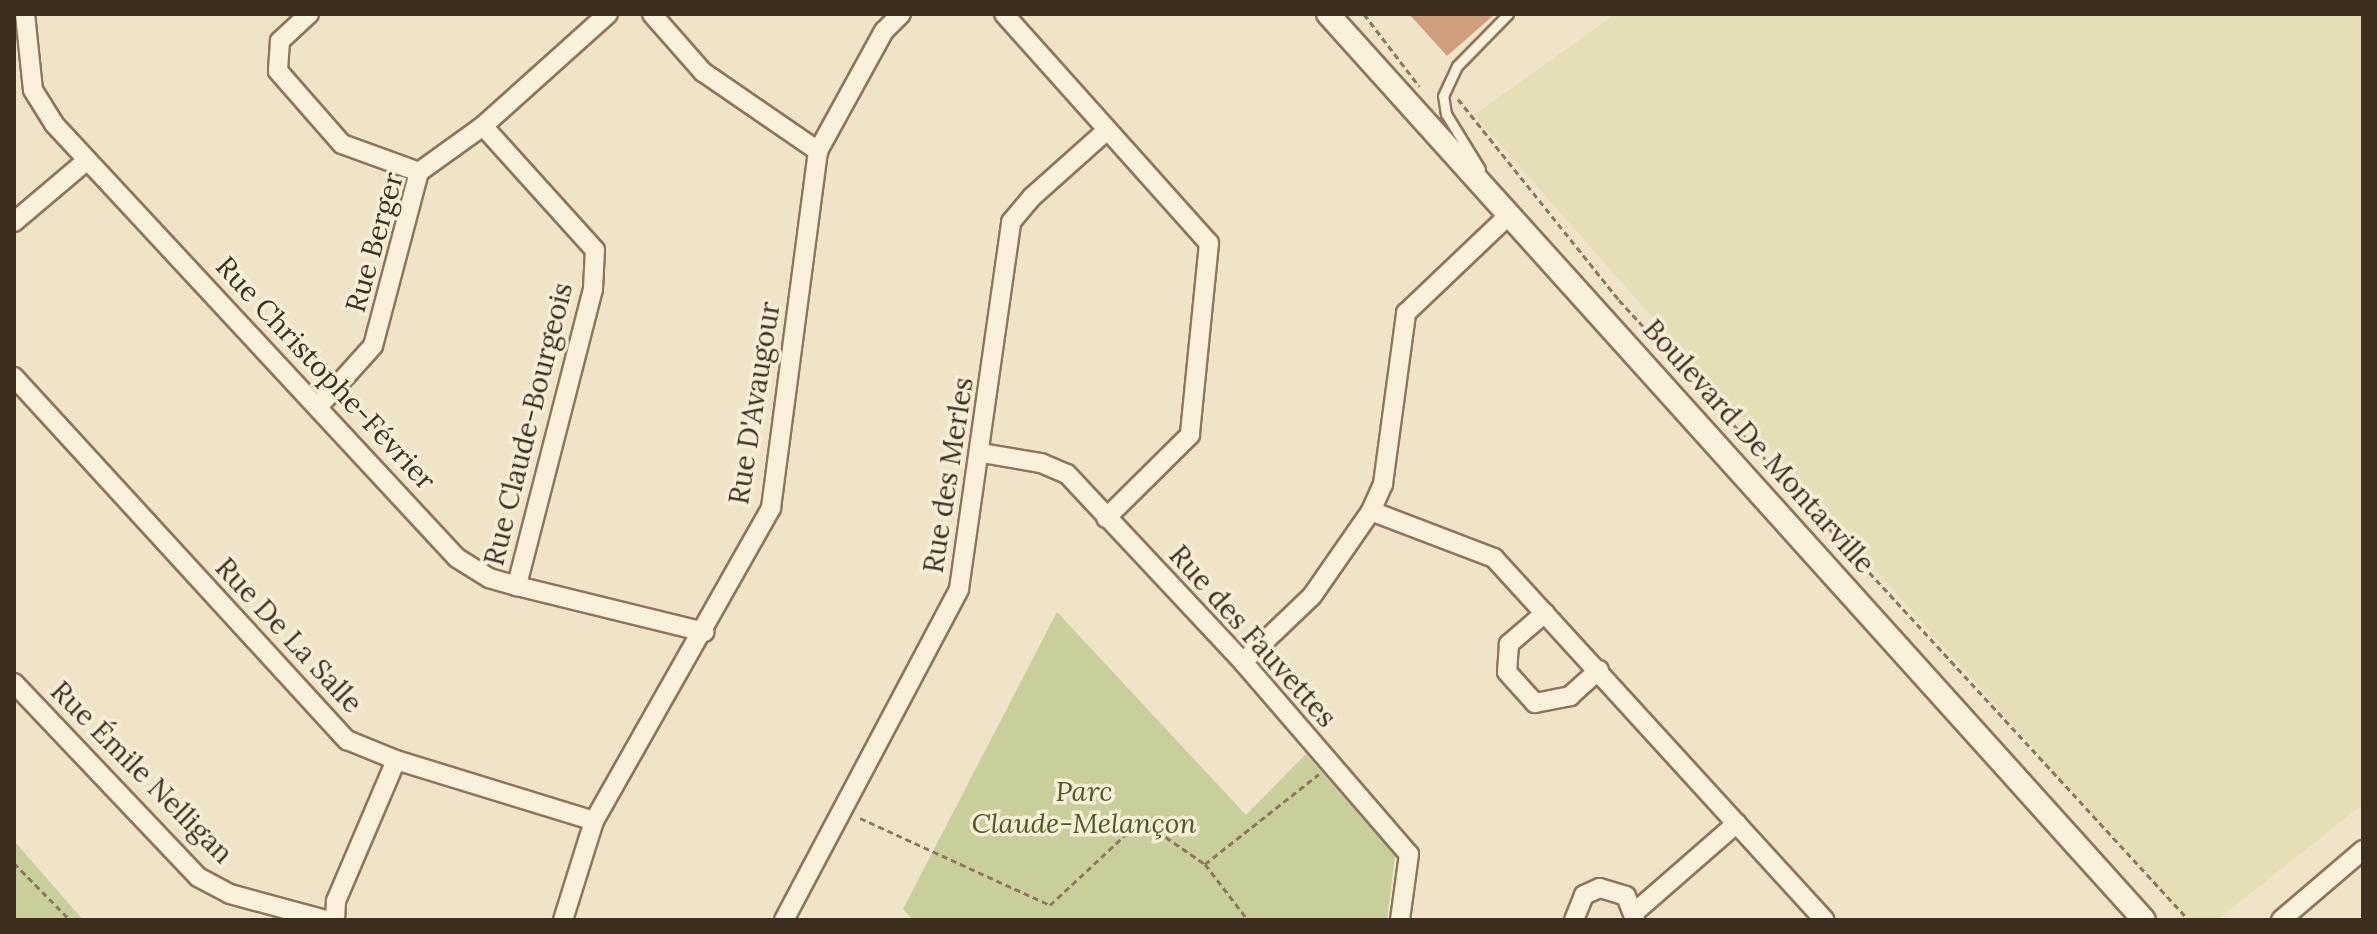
<!DOCTYPE html>
<meta charset="utf-8">
<style>
body{margin:0}
#map{position:relative;width:2377px;height:934px;overflow:hidden;background:#f0e4c8;font-family:Lora,serif}
div>[style]{position:absolute}
[style*='--x']{left:calc(var(--x)*1px);top:calc(var(--y)*1px);width:calc(var(--w)*1px);rotate:calc(var(--a)*1deg)}
.farmland>*{inset:0;background:#e6deb5}
.green>*{inset:0;background:#c9cf9b}
.building>*{inset:0;background:#cf9f7d}
.path>*{height:3px;margin-top:-1.5px;transform-origin:0;background:repeating-linear-gradient(90deg,#8d765c 0 6px,transparent 0 10px)}
.roads{filter:drop-shadow(2px 0 #8d765c) drop-shadow(-2px 0 #8d765c) drop-shadow(0 2px #8d765c) drop-shadow(0 -2px #8d765c)}
.service>*{height:9px;margin:-4.5px;padding:0 4.5px;transform-origin:4.5px;border-radius:4.5px;background:#faf1dc}
.minor>*{height:18px;margin:-9px;padding:0 9px;transform-origin:9px;border-radius:9px;background:#faf1dc}
.tertiary>*{height:22px;margin:-11px;padding:0 11px;transform-origin:11px;border-radius:11px;background:#faf1dc}
span{translate:-50% -50%;white-space:nowrap;text-align:center;line-height:1.15;-webkit-text-stroke:7px #f7eed8;paint-order:stroke}
.street-label{font-size:28px;color:#3d2e20}
.park-label{font-size:28px;color:#4d5a26;font-style:italic}
.frame{position:absolute;inset:0;border:16px solid #3d2e20;pointer-events:none}
</style>
<div id="map">
<div class="farmland">
<i style="clip-path:polygon(1615px 14px,2363px 14px,2363px 804px,2217px 920px,2185px 920px,1474px 115px)"></i>
</div>
<div class="green">
<i style="clip-path:polygon(1057px 612px,1246px 815px,1306px 754px,1395px 856px,1387px 920px,913px 920px,903px 909px)"></i>
<i style="clip-path:polygon(14px 841px,16px 843px,83px 920px,14px 920px)"></i>
</div>
<div class="building">
<i style="clip-path:polygon(1409px 14px,1495px 14px,1447px 56px)"></i>
</div>
<div class="path">
<i style="--x:1364;--y:14;--w:91;--a:52.6"></i>
<i style="--x:1458;--y:99;--w:258;--a:51.3"></i>
<i style="--x:1619;--y:300;--w:842;--a:47.41"></i>
<i style="--x:860;--y:818;--w:209;--a:24.6"></i>
<i style="--x:1050;--y:905;--w:125;--a:-43"></i>
<i style="--x:1141;--y:820;--w:78;--a:34.5"></i>
<i style="--x:1205;--y:864;--w:145;--a:-38.3"></i>
<i style="--x:14;--y:863;--w:80;--a:45.5"></i>
<i style="--x:1205;--y:864;--w:71;--a:52.5"></i>
</div>
<div class="roads">
<div class="service">
<i style="--x:1480;--y:169;--w:65;--a:-121.7"></i>
<i style="--x:1446;--y:114;--w:18;--a:-99"></i>
<i style="--x:1443;--y:96;--w:33;--a:-65"></i>
<i style="--x:1457;--y:66;--w:73;--a:-45.6"></i>
</div>
<div class="minor">
<i style="--x:25;--y:14;--w:76;--a:84"></i>
<i style="--x:33;--y:90;--w:40;--a:58"></i>
<i style="--x:54;--y:124;--w:592;--a:47.12"></i>
<i style="--x:457;--y:558;--w:38;--a:32"></i>
<i style="--x:489;--y:578;--w:29;--a:16"></i>
<i style="--x:517;--y:586;--w:193;--a:13.8"></i>
<i style="--x:309;--y:14;--w:40;--a:137"></i>
<i style="--x:280;--y:41;--w:30;--a:94"></i>
<i style="--x:278;--y:71;--w:97;--a:48.8"></i>
<i style="--x:342;--y:144;--w:82;--a:20"></i>
<i style="--x:652;--y:14;--w:77;--a:48.7"></i>
<i style="--x:703;--y:72;--w:140;--a:34.5"></i>
<i style="--x:1004;--y:14;--w:307;--a:48.2"></i>
<i style="--x:1209;--y:243;--w:193;--a:95.7"></i>
<i style="--x:1190;--y:435;--w:118;--a:135.3"></i>
<i style="--x:483;--y:126;--w:167;--a:47.9"></i>
<i style="--x:595;--y:250;--w:39;--a:93"></i>
<i style="--x:593;--y:289;--w:307;--a:104.4"></i>
<i style="--x:14;--y:222;--w:93;--a:-40.2"></i>
<i style="--x:14;--y:377;--w:493;--a:47.5"></i>
<i style="--x:347;--y:740;--w:53;--a:22.2"></i>
<i style="--x:396;--y:760;--w:207;--a:17.1"></i>
<i style="--x:318;--y:407;--w:82;--a:-48"></i>
<i style="--x:373;--y:346;--w:180;--a:-75.2"></i>
<i style="--x:419;--y:172;--w:79;--a:-35.7"></i>
<i style="--x:483;--y:126;--w:168;--a:-41.9"></i>
<i style="--x:982;--y:453;--w:60;--a:9.6"></i>
<i style="--x:1041;--y:463;--w:28;--a:23"></i>
<i style="--x:1067;--y:474;--w:258;--a:46.9"></i>
<i style="--x:1243;--y:662;--w:254;--a:49.2"></i>
<i style="--x:1409;--y:854;--w:67;--a:97.8"></i>
<i style="--x:1371;--y:511;--w:132;--a:20.9"></i>
<i style="--x:1494;--y:558;--w:490;--a:47.6"></i>
<i style="--x:1545;--y:613;--w:48;--a:139.3"></i>
<i style="--x:1509;--y:644;--w:28;--a:94"></i>
<i style="--x:1507;--y:672;--w:42;--a:47.9"></i>
<i style="--x:1535;--y:703;--w:36;--a:-11"></i>
<i style="--x:1570;--y:696;--w:39;--a:-42"></i>
<i style="--x:1243;--y:662;--w:95;--a:-43.7"></i>
<i style="--x:1312;--y:596;--w:103;--a:-55.2"></i>
<i style="--x:1371;--y:511;--w:30;--a:-66"></i>
<i style="--x:1383;--y:484;--w:173;--a:-82.3"></i>
<i style="--x:1406;--y:313;--w:144;--a:-43.6"></i>
<i style="--x:14;--y:683;--w:267;--a:46.5"></i>
<i style="--x:198;--y:877;--w:36;--a:28"></i>
<i style="--x:230;--y:894;--w:99;--a:15.2"></i>
<i style="--x:1635;--y:912;--w:135;--a:-41.1"></i>
<i style="--x:335;--y:920;--w:19;--a:-87"></i>
<i style="--x:336;--y:901;--w:153;--a:-66.9"></i>
<i style="--x:563;--y:920;--w:104;--a:-72.6"></i>
<i style="--x:594;--y:821;--w:360;--a:-60.5"></i>
<i style="--x:771;--y:508;--w:360;--a:-82.5"></i>
<i style="--x:818;--y:151;--w:137;--a:-61.2"></i>
<i style="--x:884;--y:31;--w:24;--a:-45"></i>
<i style="--x:784;--y:920;--w:374;--a:-62.1"></i>
<i style="--x:959;--y:589;--w:371;--a:-81.9"></i>
<i style="--x:1011;--y:222;--w:33;--a:-50"></i>
<i style="--x:1032;--y:197;--w:98;--a:-41.7"></i>
<i style="--x:1574;--y:920;--w:27;--a:-68"></i>
<i style="--x:1584;--y:895;--w:17;--a:-24"></i>
<i style="--x:1600;--y:888;--w:27;--a:17"></i>
<i style="--x:1626;--y:896;--w:26;--a:69"></i>
<i style="--x:2281;--y:920;--w:108;--a:-40.5"></i>
</div>
<div class="tertiary">
<i style="--x:1328;--y:14;--w:1219;--a:47.99"></i>
</div>
</div>
<div class="street-label">
<span style="left:374px;top:242px;rotate:-74deg">Rue Berger</span>
<span style="left:326px;top:373px;rotate:47deg">Rue Christophe-Février</span>
<span style="left:754px;top:403px;rotate:-81deg">Rue D'Avaugour</span>
<span style="left:528px;top:424px;rotate:-76deg">Rue Claude-Bourgeois</span>
<span style="left:1759px;top:446px;rotate:48deg">Boulevard De Montarville</span>
<span style="left:948px;top:475px;rotate:-81deg">Rue des Merles</span>
<span style="left:289px;top:635px;rotate:47deg">Rue De La Salle</span>
<span style="left:1253px;top:636px;rotate:48deg">Rue des Fauvettes</span>
<span style="left:142px;top:772px;rotate:45deg">Rue Émile Nelligan</span>
</div>
<div class="park-label">
<span style="left:1084px;top:807px">Parc<br>Claude-Melançon</span>
</div>
<div class="frame"></div>
</div>
